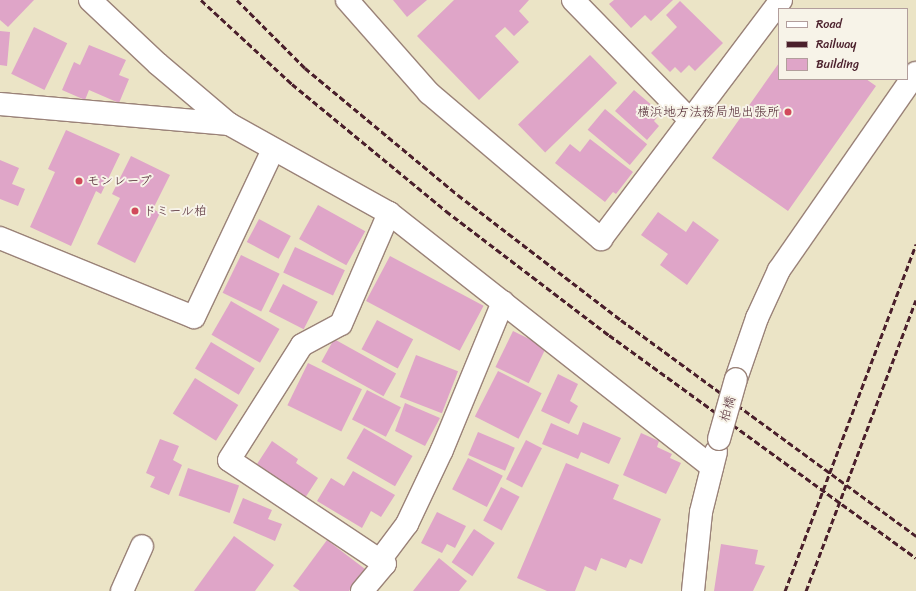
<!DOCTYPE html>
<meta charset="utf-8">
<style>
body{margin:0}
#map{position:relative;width:916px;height:591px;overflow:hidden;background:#ebe4c6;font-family:Sriracha,"Klee One",sans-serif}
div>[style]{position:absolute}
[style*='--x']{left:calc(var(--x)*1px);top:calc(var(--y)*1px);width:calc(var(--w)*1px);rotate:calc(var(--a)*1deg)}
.building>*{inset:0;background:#dfa5c8;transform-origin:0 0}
.roads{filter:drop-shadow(1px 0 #9a8278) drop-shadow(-1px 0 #9a8278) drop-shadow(0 1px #9a8278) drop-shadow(0 -1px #9a8278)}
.minor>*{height:22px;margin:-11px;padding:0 11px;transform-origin:11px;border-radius:11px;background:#fff}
.rail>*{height:3px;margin-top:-1.5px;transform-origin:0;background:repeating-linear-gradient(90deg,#4a1f2b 0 6px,transparent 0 9px)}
.bridges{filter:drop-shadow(1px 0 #9a8278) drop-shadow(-1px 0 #9a8278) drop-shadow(0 1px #9a8278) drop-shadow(0 -1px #9a8278)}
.minor-bridge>*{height:22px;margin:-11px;padding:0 11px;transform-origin:11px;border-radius:11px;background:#fff}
.dots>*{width:11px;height:11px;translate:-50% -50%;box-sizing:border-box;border:2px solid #f7f3e8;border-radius:50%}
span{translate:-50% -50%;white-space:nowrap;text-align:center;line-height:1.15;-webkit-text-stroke:4px #f7f3e8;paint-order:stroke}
.poi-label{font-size:13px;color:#4a1f2b}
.right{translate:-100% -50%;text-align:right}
.left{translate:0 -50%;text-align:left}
.street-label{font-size:13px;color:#4a1f2b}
.legend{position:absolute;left:778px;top:8px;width:130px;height:72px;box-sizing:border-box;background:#f7f3e8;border:1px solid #b29e9c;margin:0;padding:5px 7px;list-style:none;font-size:12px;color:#4a1f2b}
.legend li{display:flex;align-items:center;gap:8px;height:20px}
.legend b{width:20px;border:1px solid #b29e9c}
</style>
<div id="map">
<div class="building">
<i style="clip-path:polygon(0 0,34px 0,8px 27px,0 20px)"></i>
<i style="clip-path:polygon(393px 0,427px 0,407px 17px)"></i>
<i style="clip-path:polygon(454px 0,529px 0,519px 11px,529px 22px,514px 36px,505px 27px,495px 36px,519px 62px,479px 100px,417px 36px)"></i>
<i style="clip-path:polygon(614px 0,673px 0,651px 21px,645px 15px,631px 28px,609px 4px)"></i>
<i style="clip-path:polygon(680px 1px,723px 43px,695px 71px,689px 65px,681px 73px,675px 67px,670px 72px,651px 53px,677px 27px,666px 15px)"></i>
<i style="left:34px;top:27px;width:37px;height:52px;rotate:26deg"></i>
<i style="clip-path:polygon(0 31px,10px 32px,7px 66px,0 65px)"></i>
<i style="clip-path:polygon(89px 45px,126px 60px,119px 75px,129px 79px,119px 103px,89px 90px,85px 100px,62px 90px,74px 62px,80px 65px)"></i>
<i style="left:590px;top:55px;width:39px;height:100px;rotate:46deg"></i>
<i style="clip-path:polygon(779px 63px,779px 79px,866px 79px,876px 86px,788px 211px,712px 158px)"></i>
<i style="clip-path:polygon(634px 90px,654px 107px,651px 110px,658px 116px,654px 121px,659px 126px,647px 140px,615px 111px)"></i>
<i style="left:605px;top:109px;width:55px;height:27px;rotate:40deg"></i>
<i style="clip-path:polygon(66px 130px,120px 154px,101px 194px,96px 191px,71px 246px,30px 227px,55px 172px,48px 169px)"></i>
<i style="clip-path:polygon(590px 139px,633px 172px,616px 194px,613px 192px,605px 202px,555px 163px,570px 144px,580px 152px)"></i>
<i style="clip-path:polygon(131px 156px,170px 175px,153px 209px,160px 213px,135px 263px,97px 244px,120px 198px,112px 194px)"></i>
<i style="clip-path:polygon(0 160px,19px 168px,12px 184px,25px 189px,18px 206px,0 199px)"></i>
<i style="left:318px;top:205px;width:54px;height:39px;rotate:29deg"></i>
<i style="clip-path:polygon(658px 212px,686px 232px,693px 221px,719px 240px,687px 285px,660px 265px,668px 254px,641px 235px)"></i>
<i style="left:259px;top:219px;width:36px;height:26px;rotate:28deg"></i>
<i style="left:295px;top:247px;width:55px;height:28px;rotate:25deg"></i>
<i style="left:241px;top:255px;width:43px;height:42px;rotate:26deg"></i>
<i style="left:390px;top:256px;width:106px;height:51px;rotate:28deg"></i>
<i style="left:283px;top:284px;width:39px;height:31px;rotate:27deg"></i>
<i style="left:231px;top:301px;width:56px;height:39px;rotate:30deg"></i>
<i style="left:377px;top:320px;width:41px;height:33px;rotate:28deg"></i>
<i style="left:513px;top:331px;width:37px;height:40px;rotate:26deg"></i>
<i style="left:334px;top:339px;width:71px;height:26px;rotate:29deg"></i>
<i style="left:211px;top:342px;width:51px;height:31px;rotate:31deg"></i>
<i style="left:416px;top:355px;width:45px;height:45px;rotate:21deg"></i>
<i style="left:308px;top:363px;width:60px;height:47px;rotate:26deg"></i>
<i style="left:498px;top:371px;width:49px;height:51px;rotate:27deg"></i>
<i style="clip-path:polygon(558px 374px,578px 384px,570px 401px,578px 406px,569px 424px,541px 411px)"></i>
<i style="left:195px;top:378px;width:51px;height:42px;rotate:32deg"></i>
<i style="left:367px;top:390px;width:38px;height:33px;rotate:27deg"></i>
<i style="clip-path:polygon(405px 403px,440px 418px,425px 446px,395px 431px)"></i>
<i style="clip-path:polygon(583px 422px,621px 438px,609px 464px,581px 452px,578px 459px,542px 444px,551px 423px,578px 435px)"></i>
<i style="left:364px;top:428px;width:56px;height:35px;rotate:30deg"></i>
<i style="left:478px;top:432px;width:40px;height:25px;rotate:23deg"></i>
<i style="clip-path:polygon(641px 433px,659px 441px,657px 447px,672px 454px,670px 458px,681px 463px,666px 494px,623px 475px)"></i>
<i style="clip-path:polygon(160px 439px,179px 446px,173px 460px,182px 465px,169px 495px,150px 487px,155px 477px,146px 473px)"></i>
<i style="left:526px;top:440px;width:18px;height:44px;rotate:27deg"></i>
<i style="clip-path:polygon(272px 441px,298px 459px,296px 463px,318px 478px,305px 498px,257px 464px)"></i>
<i style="left:468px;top:458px;width:39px;height:35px;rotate:27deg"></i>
<i style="clip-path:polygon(566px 463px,619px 485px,613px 499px,661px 519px,642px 564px,630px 559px,626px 568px,601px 558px,596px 571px,585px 566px,575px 591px,547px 591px,517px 578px)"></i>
<i style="left:188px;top:468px;width:54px;height:29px;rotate:19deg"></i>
<i style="clip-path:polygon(353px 471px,395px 495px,381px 517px,371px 511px,362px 528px,317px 501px,331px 478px,344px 486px)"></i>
<i style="left:501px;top:487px;width:21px;height:38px;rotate:28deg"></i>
<i style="clip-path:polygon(243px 498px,272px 510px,268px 519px,282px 524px,275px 541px,233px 523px)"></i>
<i style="clip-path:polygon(437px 512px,466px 526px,455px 548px,447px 544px,442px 553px,421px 543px)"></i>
<i style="left:474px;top:529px;width:25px;height:40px;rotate:34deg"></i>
<i style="clip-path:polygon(234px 536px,274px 565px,255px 591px,194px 591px)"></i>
<i style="clip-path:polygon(327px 540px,365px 569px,349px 591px,300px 591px,293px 586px)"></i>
<i style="clip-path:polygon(721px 544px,758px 550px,755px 564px,765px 566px,753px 591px,714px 591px)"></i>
<i style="clip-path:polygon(439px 558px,467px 581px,459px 591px,413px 591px)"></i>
</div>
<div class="roads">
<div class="minor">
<i style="--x:90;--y:0;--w:93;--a:43.3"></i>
<i style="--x:158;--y:64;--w:93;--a:40.2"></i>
<i style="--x:347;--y:0;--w:124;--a:48.6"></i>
<i style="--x:429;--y:93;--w:226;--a:40.3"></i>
<i style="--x:601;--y:239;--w:299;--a:-53"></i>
<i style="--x:573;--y:0;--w:168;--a:45.7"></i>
<i style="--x:0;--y:104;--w:230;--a:5"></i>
<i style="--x:229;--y:124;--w:183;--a:29.1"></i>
<i style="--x:389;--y:213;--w:411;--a:38.2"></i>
<i style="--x:0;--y:238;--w:209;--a:22.2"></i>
<i style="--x:194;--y:317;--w:185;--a:-64.7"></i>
<i style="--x:736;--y:379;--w:65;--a:-71"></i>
<i style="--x:757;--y:318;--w:53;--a:-65.4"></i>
<i style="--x:779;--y:270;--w:240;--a:-55.2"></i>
<i style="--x:380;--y:560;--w:45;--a:-53.1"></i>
<i style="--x:407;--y:524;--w:82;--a:-64.7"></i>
<i style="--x:442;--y:450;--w:160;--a:-67.6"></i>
<i style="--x:122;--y:591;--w:49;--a:-66"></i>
<i style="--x:362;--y:591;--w:35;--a:-50"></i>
<i style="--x:385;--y:564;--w:187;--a:-146.3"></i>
<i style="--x:229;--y:460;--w:136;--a:-57.6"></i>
<i style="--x:302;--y:345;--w:44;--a:-28.3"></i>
<i style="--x:341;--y:324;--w:121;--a:-66.6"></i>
<i style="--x:693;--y:591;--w:79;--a:-84.2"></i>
<i style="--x:701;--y:512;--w:62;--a:-76"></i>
</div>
</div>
<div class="rail">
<i style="--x:201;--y:0;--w:124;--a:42.7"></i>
<i style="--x:292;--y:84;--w:200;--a:39.5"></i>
<i style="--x:446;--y:211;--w:205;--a:37.3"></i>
<i style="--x:609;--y:335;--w:379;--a:36"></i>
<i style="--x:237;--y:0;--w:96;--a:45"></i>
<i style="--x:305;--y:68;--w:199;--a:39.7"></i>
<i style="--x:458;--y:195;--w:205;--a:37.5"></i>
<i style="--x:621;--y:320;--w:366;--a:36.2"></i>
<i style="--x:785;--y:591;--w:371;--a:-69.3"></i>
<i style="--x:806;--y:591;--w:311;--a:-69.3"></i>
</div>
<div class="bridges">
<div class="minor-bridge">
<i style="--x:719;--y:439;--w:62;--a:-74.2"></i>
</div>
</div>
<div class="dots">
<i style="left:788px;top:112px;background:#d1495b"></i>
<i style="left:79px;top:181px;background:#d1495b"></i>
<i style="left:135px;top:211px;background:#d1495b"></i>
</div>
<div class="poi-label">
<span class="right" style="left:780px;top:112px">横浜地方法務局旭出張所</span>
<span class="left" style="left:87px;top:181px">モンレーブ</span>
<span class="left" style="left:143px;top:211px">ドミール柏</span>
</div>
<div class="street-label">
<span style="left:728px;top:409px;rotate:-74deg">柏橋</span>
</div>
<ul class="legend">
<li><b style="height:5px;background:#fff"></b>Road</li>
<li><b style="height:5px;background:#4a1f2b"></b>Railway</li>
<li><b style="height:11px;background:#dfa5c8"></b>Building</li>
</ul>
</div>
